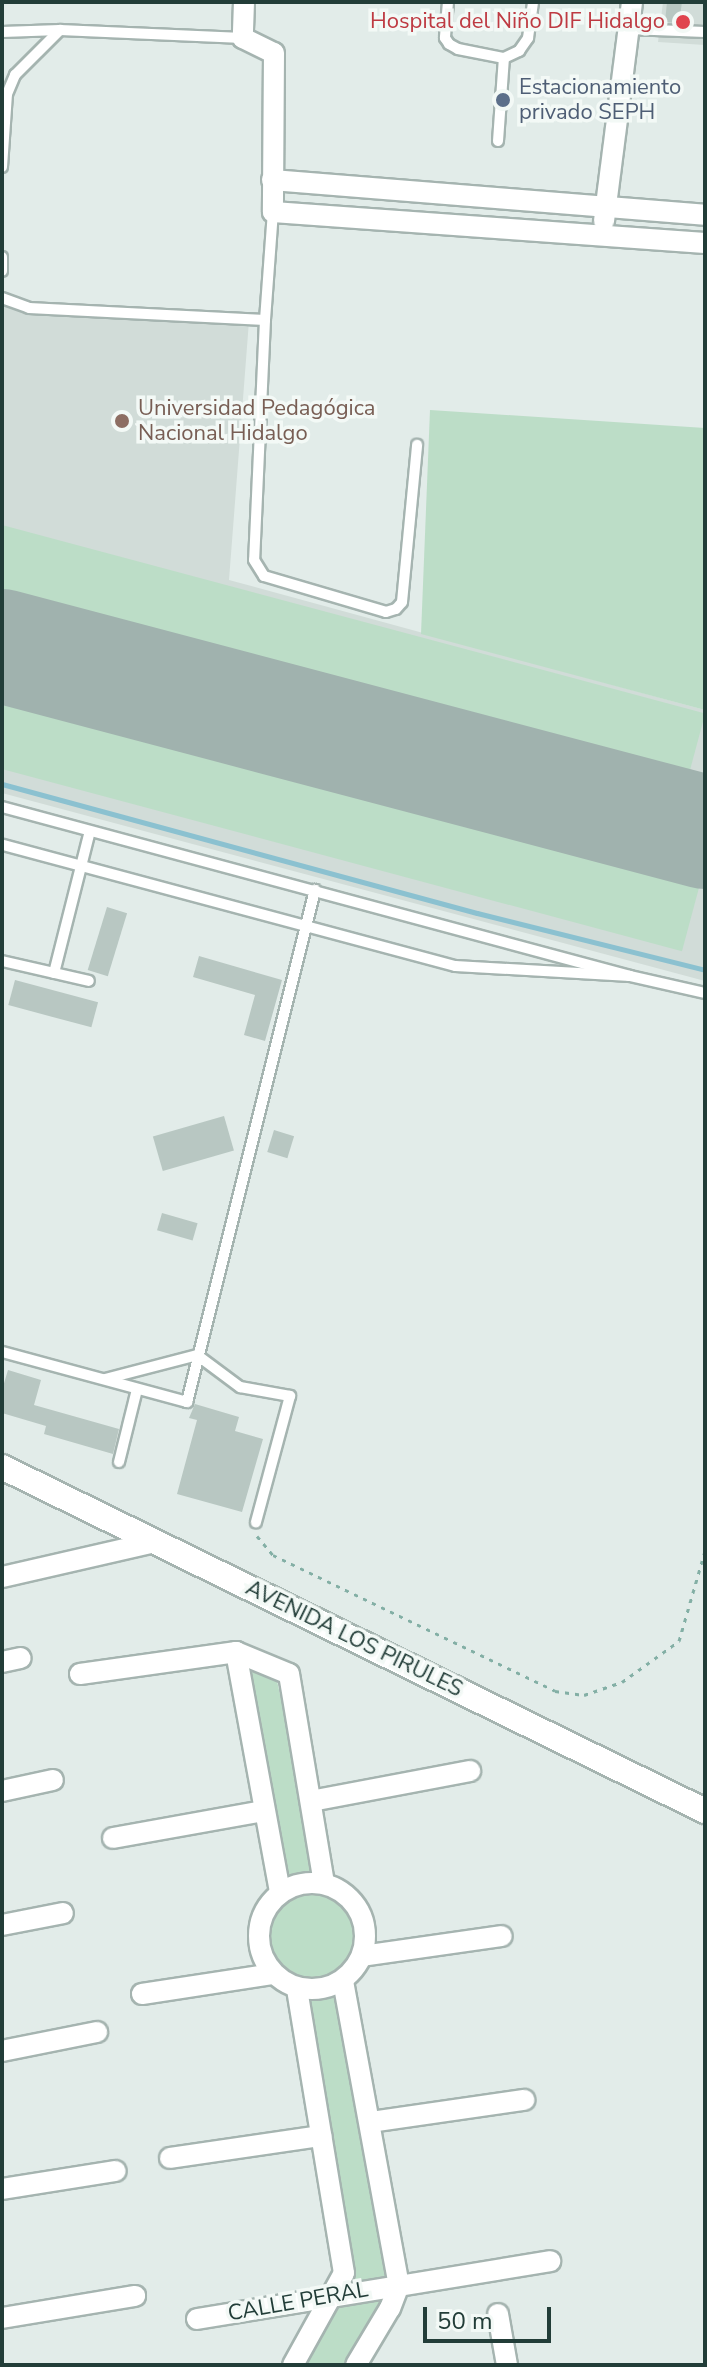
<!DOCTYPE html>
<meta charset="utf-8">
<style>
body{margin:0}
#map{position:relative;width:707px;height:2367px;overflow:hidden;background:#e2ece9;font-family:"Nunito Sans",sans-serif}
div>[style]{position:absolute}
[style*='--x']{left:calc(var(--x)*1px);top:calc(var(--y)*1px);width:calc(var(--w)*1px);rotate:calc(var(--a)*1deg)}
.built>*{inset:0;background:#d1dcd8}
.green>*{inset:0;background:#bcddc7;transform-origin:0 0}
.stream>*{height:5px;margin:-2.5px;padding:0 2.5px;transform-origin:2.5px;border-radius:2.5px;background:#8bc1d0}
.runway>*{height:114px;margin:-57px;padding:0 57px;transform-origin:57px;border-radius:57px;background:#a0b2ae}
.building>*{inset:0;background:#b8c7c2;transform-origin:0 0}
.path>*{height:3px;margin-top:-1.5px;transform-origin:0;background:repeating-linear-gradient(90deg,#83afa5 0 4px,transparent 0 10px)}
.roads{filter:drop-shadow(2px 0 #a5b4b0) drop-shadow(-2px 0 #a5b4b0) drop-shadow(0 2px #a5b4b0) drop-shadow(0 -2px #a5b4b0)}
.service>*{height:10px;margin:-5px;padding:0 5px;transform-origin:5px;border-radius:5px;background:#fff}
.minor>*{height:20px;margin:-10px;padding:0 10px;transform-origin:10px;border-radius:10px;background:#fff}
.minor>.ring{margin:-10px;padding:0;box-sizing:content-box;background:none;border:20px solid #fff;border-radius:50%}
.tertiary>*{height:24px;margin:-12px;padding:0 12px;transform-origin:12px;border-radius:12px;background:#fff}
.dots>*{width:22px;height:22px;translate:-50% -50%;box-sizing:border-box;border:4px solid #f3f9f6;border-radius:50%}
span{translate:-50% -50%;white-space:nowrap;text-align:center;line-height:1.15;-webkit-text-stroke:7px #f3f9f6;paint-order:stroke}
.health-label{font-size:22px;color:#be3a42}
.right{translate:-100% -50%;text-align:right}
.service-label{font-size:22px;color:#4e5e75}
.left{translate:0 -50%;text-align:left}
.education-label{font-size:22px;color:#785e54}
.street-label{font-size:22px;color:#223d38}
.frame{position:absolute;inset:0;border:4px solid #223d38;pointer-events:none}
.scale{position:absolute;left:423px;top:2307px;width:128px;height:36px;box-sizing:border-box;border:4px solid #223d38;border-top:0;padding-left:10px;font-size:24px;line-height:28px;white-space:nowrap;color:#223d38;-webkit-text-stroke:6px #f3f9f6;paint-order:stroke}
</style>
<div id="map">
<div class="built">
<i style="clip-path:polygon(663px 2px,705px 2px,705px 45px,658px 42px)"></i>
<i style="clip-path:polygon(2px 299px,249px 321px,229px 580px,705px 710px,705px 981px,2px 793px)"></i>
</div>
<div class="green">
<i style="clip-path:polygon(430px 410px,705px 428px,705px 710px,421px 634px)"></i>
<i style="left:2px;top:525px;width:728px;height:86px;rotate:15deg"></i>
<i style="left:2px;top:680px;width:727px;height:86px;rotate:15deg"></i>
<i style="clip-path:polygon(240px 1657px,275px 1672px,320px 1874px,342px 1884px,357px 1903px,364px 1926px,360px 1949px,340px 1975px,401px 2282px,354px 2365px,293px 2365px,346px 2280px,292px 1984px,267px 1968px,254px 1947px,251px 1923px,259px 1899px,274px 1883px)"></i>
</div>
<div class="stream">
<i style="--x:2;--y:784;--w:492;--a:15.2"></i>
<i style="--x:477;--y:913;--w:235;--a:14"></i>
</div>
<div class="runway">
<i style="--x:2;--y:646;--w:727;--a:14.82"></i>
</div>
<div class="building">
<i style="clip-path:polygon(667px 2px,682px 2px,679px 23px,665px 22px)"></i>
<i style="left:107px;top:907px;width:21px;height:66px;rotate:17deg"></i>
<i style="clip-path:polygon(199px 956px,282px 980px,265px 1041px,244px 1035px,255px 995px,193px 977px)"></i>
<i style="left:15px;top:980px;width:86px;height:26px;rotate:15deg"></i>
<i style="left:224px;top:1116px;width:36px;height:74px;rotate:74deg"></i>
<i style="left:274px;top:1130px;width:21px;height:23px;rotate:17deg"></i>
<i style="left:162px;top:1213px;width:37px;height:18px;rotate:16deg"></i>
<i style="clip-path:polygon(8px 1370px,41px 1380px,34px 1405px,119px 1429px,113px 1454px,44px 1434px,46px 1426px,2px 1413px,2px 1390px)"></i>
<i style="clip-path:polygon(195px 1404px,239px 1417px,235px 1431px,263px 1439px,242px 1512px,177px 1494px,197px 1420px,189px 1418px)"></i>
</div>
<div class="path">
<i style="--x:257;--y:1536;--w:25;--a:50"></i>
<i style="--x:273;--y:1555;--w:313;--a:25.7"></i>
<i style="--x:555;--y:1691;--w:29;--a:8"></i>
<i style="--x:584;--y:1695;--w:40;--a:-18.9"></i>
<i style="--x:622;--y:1682;--w:70;--a:-35.7"></i>
<i style="--x:679;--y:1641;--w:94;--a:-73.9"></i>
</div>
<div class="roads">
<div class="service">
<i style="--x:448;--y:2;--w:36;--a:95"></i>
<i style="--x:445;--y:38;--w:7;--a:56"></i>
<i style="--x:449;--y:44;--w:10;--a:29"></i>
<i style="--x:458;--y:49;--w:47;--a:11.1"></i>
<i style="--x:504;--y:58;--w:17;--a:-25"></i>
<i style="--x:519;--y:51;--w:16;--a:-55"></i>
<i style="--x:528;--y:38;--w:36;--a:-82"></i>
<i style="--x:629;--y:29;--w:76;--a:2.3"></i>
<i style="--x:2;--y:32;--w:58;--a:-2"></i>
<i style="--x:60;--y:30;--w:183;--a:2.5"></i>
<i style="--x:498;--y:141;--w:83;--a:-85.9"></i>
<i style="--x:2;--y:167;--w:73;--a:-86.1"></i>
<i style="--x:7;--y:94;--w:21;--a:-67"></i>
<i style="--x:15;--y:75;--w:64;--a:-45"></i>
<i style="--x:2;--y:257;--w:14;--a:90"></i>
<i style="--x:2;--y:298;--w:29;--a:20"></i>
<i style="--x:29;--y:308;--w:236;--a:2.9"></i>
<i style="--x:265;--y:320;--w:108;--a:-85.8"></i>
<i style="--x:265;--y:320;--w:240;--a:92.6"></i>
<i style="--x:254;--y:560;--w:19;--a:58"></i>
<i style="--x:264;--y:576;--w:127;--a:16.4"></i>
<i style="--x:386;--y:612;--w:10;--a:-17"></i>
<i style="--x:396;--y:609;--w:9;--a:-49"></i>
<i style="--x:402;--y:602;--w:158;--a:-84.5"></i>
<i style="--x:2;--y:807;--w:650;--a:15.06"></i>
<i style="--x:630;--y:976;--w:175;--a:-176.7"></i>
<i style="--x:455;--y:966;--w:469;--a:-165"></i>
<i style="--x:2;--y:961;--w:89;--a:12.9"></i>
<i style="--x:54;--y:973;--w:146;--a:-75.8"></i>
<i style="--x:630;--y:976;--w:77;--a:12.8"></i>
<i style="--x:2;--y:1352;--w:192;--a:15.1"></i>
<i style="--x:187;--y:1402;--w:528;--a:-75.96"></i>
<i style="--x:105;--y:1379;--w:95;--a:-14.6"></i>
<i style="--x:197;--y:1355;--w:54;--a:36.7"></i>
<i style="--x:240;--y:1387;--w:51;--a:10.2"></i>
<i style="--x:290;--y:1396;--w:131;--a:105.1"></i>
<i style="--x:119;--y:1462;--w:75;--a:-76.1"></i>
</div>
<div class="minor">
<i style="--x:244;--y:2;--w:36;--a:92"></i>
<i style="--x:243;--y:38;--w:34;--a:26"></i>
<i style="--x:274;--y:53;--w:159;--a:90.4"></i>
<i style="--x:273;--y:212;--w:433;--a:4.1"></i>
<i style="--x:272;--y:180;--w:434;--a:4.6"></i>
<i style="--x:604;--y:221;--w:221;--a:-82.7"></i>
<i style="--x:2;--y:1577;--w:157;--a:-12.9"></i>
<i style="--x:2;--y:1662;--w:19;--a:-12"></i>
<i style="--x:80;--y:1674;--w:158;--a:-8"></i>
<i style="--x:2;--y:1791;--w:52;--a:-12.2"></i>
<i style="--x:311;--y:1801;--w:162;--a:-10.7"></i>
<i style="--x:113;--y:1838;--w:152;--a:-10.2"></i>
<i class="ring" style="left:259px;top:1883px;width:86px;height:86px"></i>
<i style="--x:280;--y:1892;--w:244;--a:-100.4"></i>
<i style="--x:236;--y:1652;--w:57;--a:22.5"></i>
<i style="--x:289;--y:1674;--w:213;--a:80.5"></i>
<i style="--x:2;--y:1925;--w:62;--a:-11.1"></i>
<i style="--x:362;--y:1956;--w:141;--a:-8.1"></i>
<i style="--x:343;--y:1981;--w:309;--a:79.6"></i>
<i style="--x:399;--y:2285;--w:25;--a:111"></i>
<i style="--x:390;--y:2308;--w:66;--a:120.8"></i>
<i style="--x:142;--y:1994;--w:133;--a:-8.7"></i>
<i style="--x:2;--y:2051;--w:97;--a:-11.3"></i>
<i style="--x:371;--y:2122;--w:155;--a:-8.2"></i>
<i style="--x:170;--y:2158;--w:153;--a:-8.3"></i>
<i style="--x:2;--y:2189;--w:115;--a:-9"></i>
<i style="--x:498;--y:2314;--w:52;--a:80"></i>
<i style="--x:2;--y:2318;--w:135;--a:-9.4"></i>
<i style="--x:197;--y:2319;--w:358;--a:-9.3"></i>
<i style="--x:293;--y:2365;--w:105;--a:-61"></i>
<i style="--x:344;--y:2273;--w:289;--a:-99.4"></i>
</div>
<div class="tertiary">
<i style="--x:2;--y:1467;--w:783;--a:26.07"></i>
</div>
</div>
<div class="dots">
<i style="left:683px;top:22px;background:#e0444e"></i>
<i style="left:503px;top:100px;background:#5c6f8a"></i>
<i style="left:122px;top:421px;background:#8d6e63"></i>
</div>
<div class="health-label">
<span class="right" style="left:665px;top:22px">Hospital del Niño DIF Hidalgo</span>
</div>
<div class="service-label">
<span class="left" style="left:519px;top:100px">Estacionamiento<br>privado SEPH</span>
</div>
<div class="education-label">
<span class="left" style="left:138px;top:421px">Universidad Pedagógica<br>Nacional Hidalgo</span>
</div>
<div class="street-label">
<span style="left:354px;top:1639px;rotate:26deg">AVENIDA LOS PIRULES</span>
<span style="left:298px;top:2302px;rotate:-10deg">CALLE PERAL</span>
</div>
<div class="frame"></div>
<div class="scale">50 m</div>
</div>
